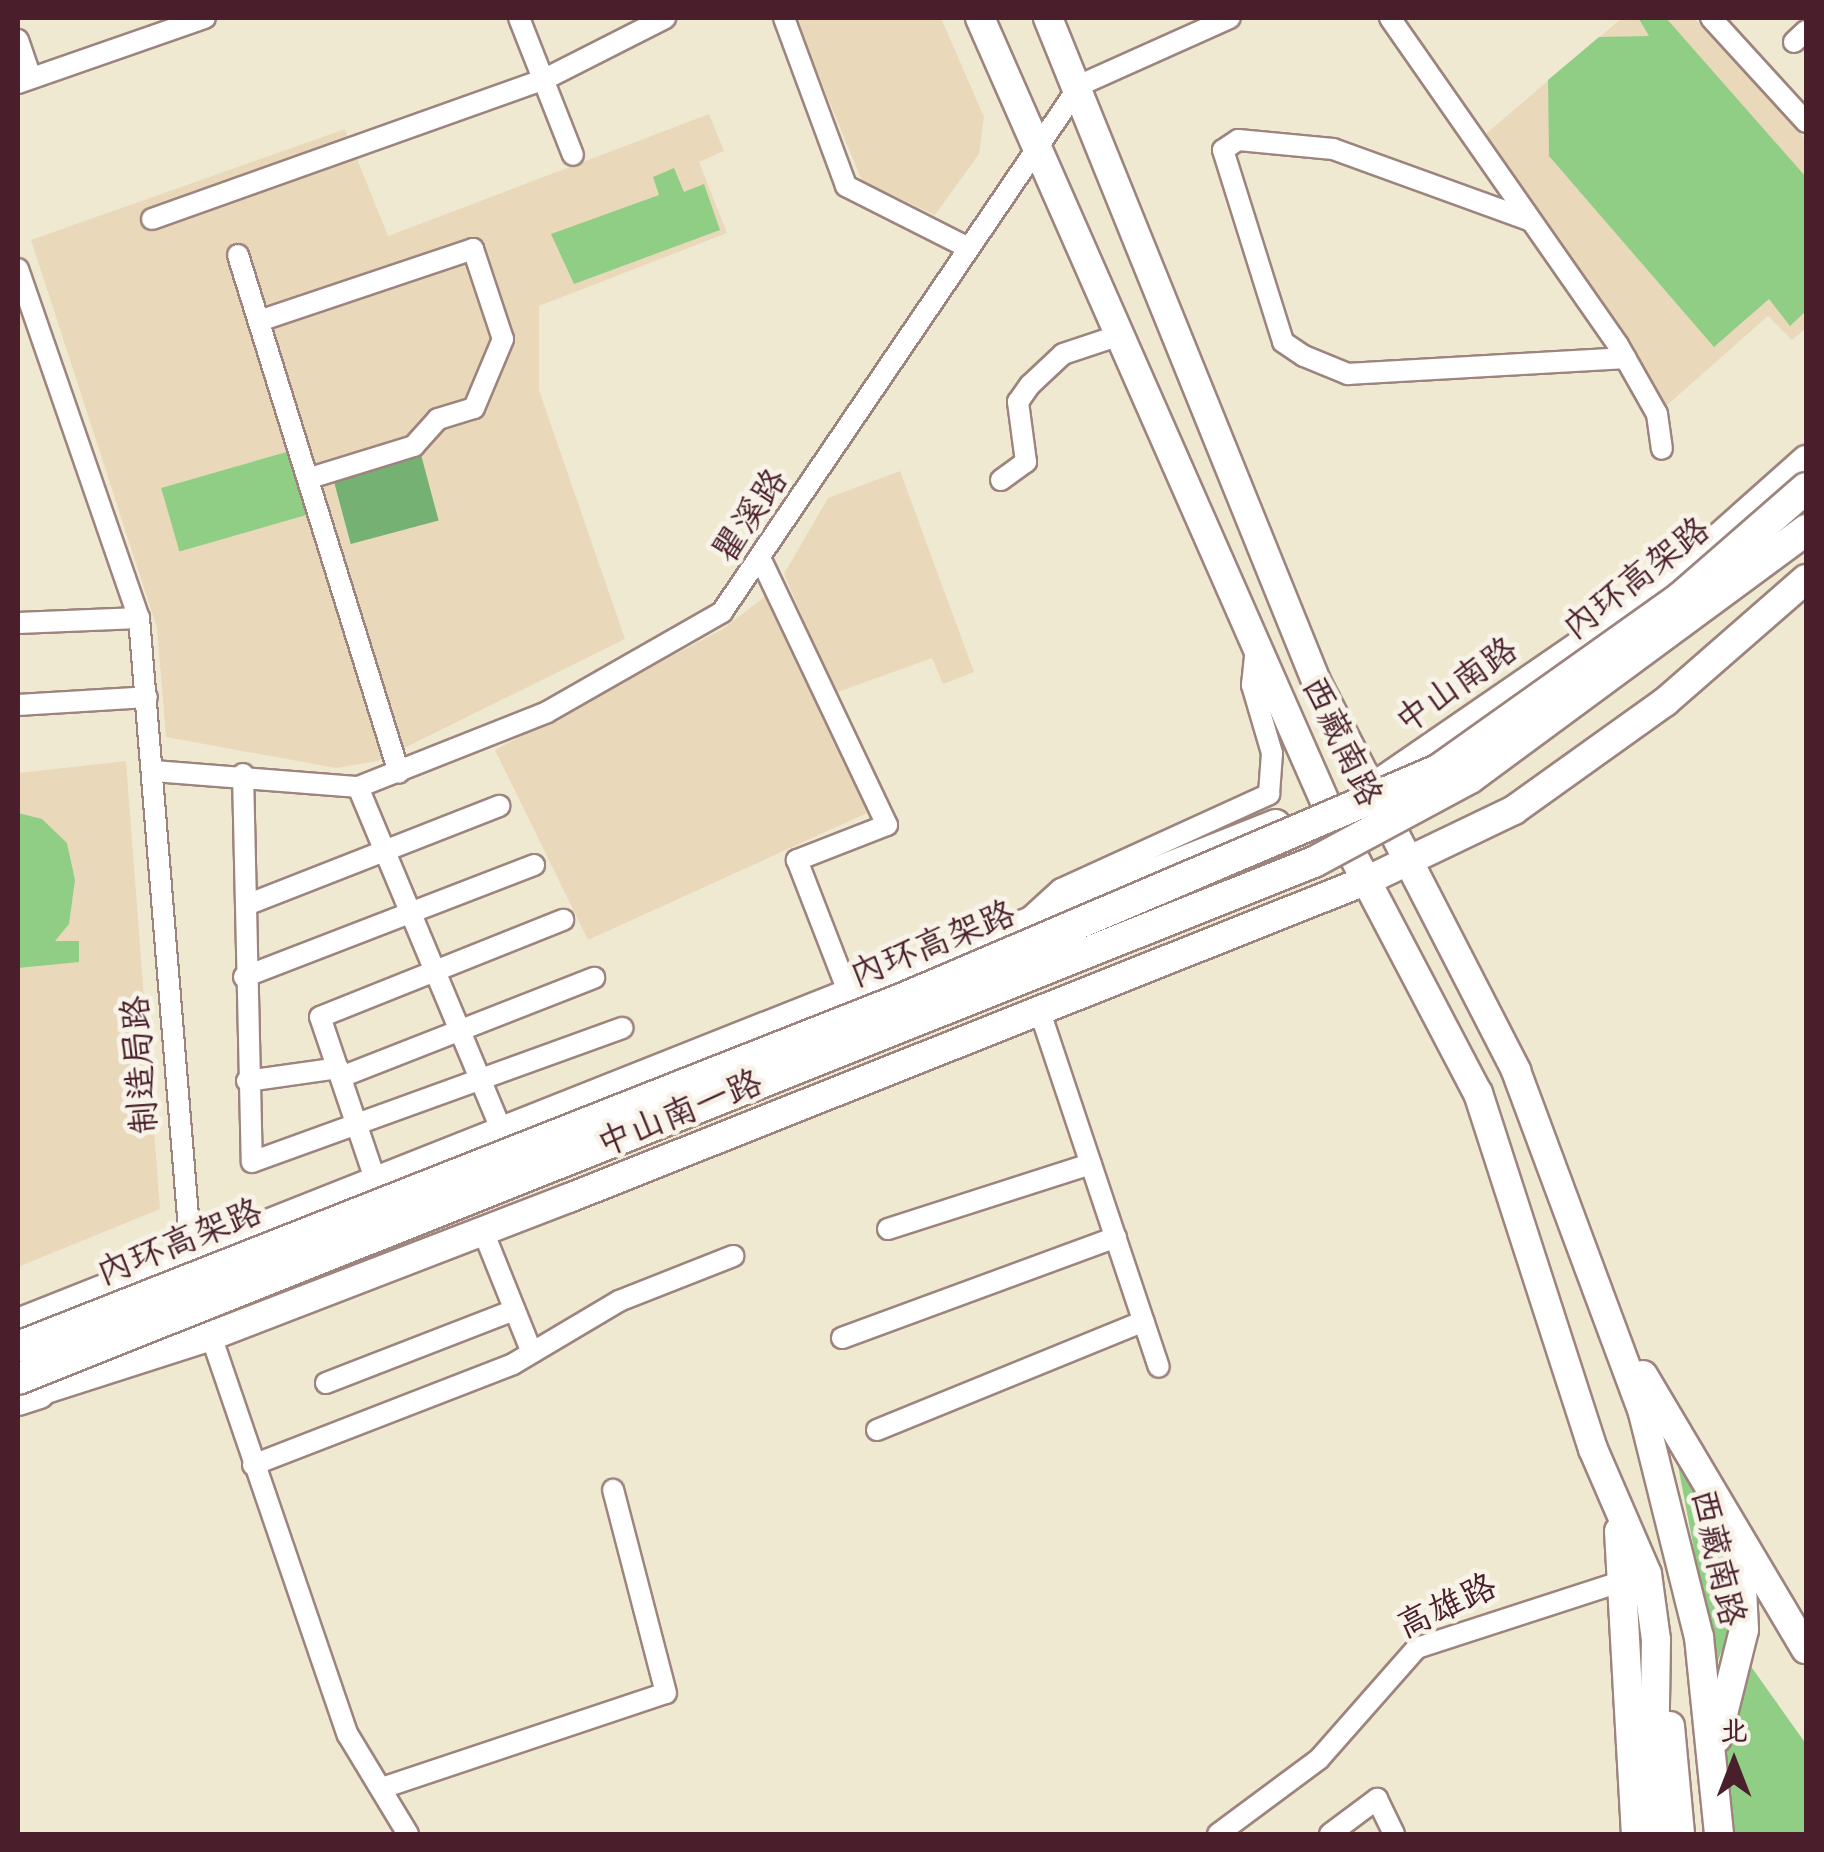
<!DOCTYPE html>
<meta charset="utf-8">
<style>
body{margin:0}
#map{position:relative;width:1824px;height:1852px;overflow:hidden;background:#f0e9d1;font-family:"Architects Daughter","LXGW WenKai TC",sans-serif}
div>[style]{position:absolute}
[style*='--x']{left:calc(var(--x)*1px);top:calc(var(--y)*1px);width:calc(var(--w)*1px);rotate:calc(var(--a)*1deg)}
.built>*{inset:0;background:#e9d9ba}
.green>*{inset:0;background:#90ce85;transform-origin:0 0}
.forest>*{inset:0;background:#74b172;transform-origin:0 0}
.roads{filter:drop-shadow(2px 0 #9d847e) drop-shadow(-2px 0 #9d847e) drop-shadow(0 2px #9d847e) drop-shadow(0 -2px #9d847e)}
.minor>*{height:20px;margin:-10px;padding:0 10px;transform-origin:10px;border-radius:10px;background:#fff}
.major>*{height:28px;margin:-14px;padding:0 14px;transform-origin:14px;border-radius:14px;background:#fff}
.highway>*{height:30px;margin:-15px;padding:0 15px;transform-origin:15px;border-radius:15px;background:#fff}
.bridges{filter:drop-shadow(2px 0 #9d847e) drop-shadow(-2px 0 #9d847e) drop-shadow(0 2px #9d847e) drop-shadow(0 -2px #9d847e)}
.highway-bridge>*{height:30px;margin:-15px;padding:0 15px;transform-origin:15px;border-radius:15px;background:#fff}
span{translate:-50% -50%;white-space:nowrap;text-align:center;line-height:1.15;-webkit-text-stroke:10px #f7f3e8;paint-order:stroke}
.street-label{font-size:35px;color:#4a1f2b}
.frame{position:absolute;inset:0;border:20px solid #4a1f2b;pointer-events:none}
.north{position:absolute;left:1684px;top:1712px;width:100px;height:100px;-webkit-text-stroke:8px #f7f3e8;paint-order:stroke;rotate:0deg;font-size:28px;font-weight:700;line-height:40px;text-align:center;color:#4a1f2b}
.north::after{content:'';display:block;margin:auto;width:35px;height:45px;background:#4a1f2b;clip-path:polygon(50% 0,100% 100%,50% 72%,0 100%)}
</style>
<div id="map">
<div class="built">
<i style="clip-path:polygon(795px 18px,941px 18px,984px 117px,979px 154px,935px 215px,862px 181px)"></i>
<i style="clip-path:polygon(1622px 18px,1694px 18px,1806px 140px,1806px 328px,1792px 340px,1768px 316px,1657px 414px,1475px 143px)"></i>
<i style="clip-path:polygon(709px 114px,724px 151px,699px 162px,727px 233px,539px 306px,539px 390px,625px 639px,378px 761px,336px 768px,166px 737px,157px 628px,31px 240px,345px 129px,388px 236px)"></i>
<i style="clip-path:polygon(900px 471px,974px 672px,943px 684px,932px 658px,835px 693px,784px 574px,828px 498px)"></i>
<i style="clip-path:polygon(767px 595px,867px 813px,588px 940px,495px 750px,723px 629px)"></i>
<i style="clip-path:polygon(126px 761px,160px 1209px,18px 1267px,18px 773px)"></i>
</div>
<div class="green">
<i style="clip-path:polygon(1666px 18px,1806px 177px,1806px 311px,1790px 326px,1769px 299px,1714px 347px,1549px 156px,1548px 80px,1599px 37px,1649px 36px,1639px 19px)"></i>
<i style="clip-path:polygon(674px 168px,684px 192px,704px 184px,720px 230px,574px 284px,551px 234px,659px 195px,653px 177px)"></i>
<i style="left:290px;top:451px;width:66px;height:134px;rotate:74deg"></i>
<i style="clip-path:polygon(18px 813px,42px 819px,67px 843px,75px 880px,69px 924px,55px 941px,79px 941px,79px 962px,18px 968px)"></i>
<i style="clip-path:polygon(1676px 1455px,1731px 1543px,1736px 1615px,1716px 1665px)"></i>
<i style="clip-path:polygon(1745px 1658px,1806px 1744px,1806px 1834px,1726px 1834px,1724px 1737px)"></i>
</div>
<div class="forest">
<i style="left:420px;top:451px;width:72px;height:91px;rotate:75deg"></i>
</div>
<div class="roads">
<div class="minor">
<i style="--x:519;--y:18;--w:147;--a:68.5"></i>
<i style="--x:784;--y:18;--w:179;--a:69.7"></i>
<i style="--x:846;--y:186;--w:131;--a:26.8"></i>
<i style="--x:1390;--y:18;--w:399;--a:55.1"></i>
<i style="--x:1618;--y:345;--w:79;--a:60.5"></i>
<i style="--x:1657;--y:414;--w:35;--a:82"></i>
<i style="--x:1711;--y:18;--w:141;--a:47.6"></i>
<i style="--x:18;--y:40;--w:40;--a:71.1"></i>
<i style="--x:1794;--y:42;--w:16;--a:-43"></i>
<i style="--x:18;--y:83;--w:198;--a:-19.2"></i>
<i style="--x:152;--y:219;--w:415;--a:-19.6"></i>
<i style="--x:543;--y:80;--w:137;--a:-26.9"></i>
<i style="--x:1529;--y:220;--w:208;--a:-160.1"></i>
<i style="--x:1333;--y:149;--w:95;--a:-174.6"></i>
<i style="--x:1238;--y:140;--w:18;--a:146"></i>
<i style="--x:1223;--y:150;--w:201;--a:72.6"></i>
<i style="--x:1283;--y:342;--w:25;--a:34"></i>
<i style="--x:1304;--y:356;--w:48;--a:22.2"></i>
<i style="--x:1348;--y:374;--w:278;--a:-3.3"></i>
<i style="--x:238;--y:255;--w:542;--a:72.73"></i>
<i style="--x:18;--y:269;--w:369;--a:70.9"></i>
<i style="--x:139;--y:618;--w:649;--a:85.32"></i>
<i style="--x:259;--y:321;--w:226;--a:-18.6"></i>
<i style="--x:473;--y:249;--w:95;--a:71.6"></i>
<i style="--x:503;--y:339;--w:75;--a:112.8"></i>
<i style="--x:474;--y:408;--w:38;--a:163"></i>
<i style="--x:438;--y:419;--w:36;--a:132"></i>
<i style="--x:414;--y:446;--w:109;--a:162.9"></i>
<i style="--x:1001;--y:480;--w:31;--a:-36"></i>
<i style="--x:1026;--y:462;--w:61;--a:-97.6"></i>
<i style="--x:1018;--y:402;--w:21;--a:-55"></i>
<i style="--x:1030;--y:385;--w:45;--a:-43.2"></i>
<i style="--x:1063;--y:354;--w:57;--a:-18.4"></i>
<i style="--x:763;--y:564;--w:289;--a:64.6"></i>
<i style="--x:887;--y:825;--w:97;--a:158.7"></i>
<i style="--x:797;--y:860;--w:144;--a:68.8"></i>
<i style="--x:18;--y:623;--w:121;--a:-2.4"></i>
<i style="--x:18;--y:705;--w:129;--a:-3.5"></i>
<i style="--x:154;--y:771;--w:205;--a:4.5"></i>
<i style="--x:358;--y:787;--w:203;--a:-21.6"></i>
<i style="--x:547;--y:712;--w:202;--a:-29.7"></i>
<i style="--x:722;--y:612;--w:637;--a:-55.81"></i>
<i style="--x:1080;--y:85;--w:164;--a:-24.1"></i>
<i style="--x:243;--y:774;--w:388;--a:88.7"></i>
<i style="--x:252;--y:1162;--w:394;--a:-19.9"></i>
<i style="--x:358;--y:787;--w:374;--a:67.3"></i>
<i style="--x:249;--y:904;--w:269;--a:-21.4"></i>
<i style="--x:1027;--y:920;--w:46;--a:-42.4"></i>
<i style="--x:1061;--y:889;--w:229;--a:-24.5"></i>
<i style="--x:1269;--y:794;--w:41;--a:-85.8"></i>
<i style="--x:1272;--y:753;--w:71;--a:-106.4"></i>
<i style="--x:1252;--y:685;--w:36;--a:-84"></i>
<i style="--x:244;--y:977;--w:311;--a:-21.1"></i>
<i style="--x:1040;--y:1012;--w:374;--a:71.5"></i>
<i style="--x:341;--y:1077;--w:272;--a:-21.4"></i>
<i style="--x:247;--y:1081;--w:92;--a:-8.1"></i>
<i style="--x:376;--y:1182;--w:174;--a:-108.7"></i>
<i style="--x:320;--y:1017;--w:262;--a:-21.8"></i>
<i style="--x:888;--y:1229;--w:213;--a:-17.8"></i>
<i style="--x:483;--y:1231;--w:131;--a:68.1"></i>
<i style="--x:208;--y:1327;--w:431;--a:71.1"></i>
<i style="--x:348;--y:1735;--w:116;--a:58.8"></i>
<i style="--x:842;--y:1338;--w:292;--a:-20.2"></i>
<i style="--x:326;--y:1383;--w:202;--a:-21.2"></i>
<i style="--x:877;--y:1430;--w:288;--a:-22.2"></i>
<i style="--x:253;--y:1465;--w:279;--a:-21.2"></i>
<i style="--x:513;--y:1364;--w:123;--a:-30.7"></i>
<i style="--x:619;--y:1301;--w:123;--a:-21.5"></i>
<i style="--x:382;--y:1788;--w:299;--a:-18.5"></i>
<i style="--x:666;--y:1693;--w:210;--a:-104.6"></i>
<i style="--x:1218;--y:1834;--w:126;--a:-36.6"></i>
<i style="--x:1319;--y:1759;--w:148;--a:-48.6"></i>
<i style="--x:1417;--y:1648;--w:227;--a:-18"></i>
<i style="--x:1330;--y:1834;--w:59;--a:-36.7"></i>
<i style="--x:1377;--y:1799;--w:39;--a:64"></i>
</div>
<div class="major">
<i style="--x:980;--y:18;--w:859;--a:66.24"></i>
<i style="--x:1326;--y:804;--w:327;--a:62.3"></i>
<i style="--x:1478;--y:1093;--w:374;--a:72.1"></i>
<i style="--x:1593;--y:1449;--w:136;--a:66.6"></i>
<i style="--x:1647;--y:1574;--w:67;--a:82.2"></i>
<i style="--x:1656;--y:1640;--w:194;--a:90.9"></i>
<i style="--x:1048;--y:18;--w:717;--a:67.98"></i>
<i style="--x:1317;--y:683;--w:436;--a:62.8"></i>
<i style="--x:1516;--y:1071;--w:365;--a:69.6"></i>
<i style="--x:1643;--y:1413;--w:231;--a:76"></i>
<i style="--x:1699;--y:1637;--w:198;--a:84.2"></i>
<i style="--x:1372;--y:788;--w:348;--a:-34.5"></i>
<i style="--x:1659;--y:591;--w:197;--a:-41.7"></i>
<i style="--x:18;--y:1323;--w:1353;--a:-21.64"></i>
<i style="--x:1643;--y:1375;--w:319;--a:59.3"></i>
<i style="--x:18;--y:1398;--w:203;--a:-17.8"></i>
<i style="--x:211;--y:1336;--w:384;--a:-21.1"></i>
<i style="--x:569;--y:1198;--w:862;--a:-21.72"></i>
<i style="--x:1370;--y:879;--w:160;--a:-25.6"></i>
<i style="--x:1514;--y:810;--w:186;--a:-35.6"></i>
<i style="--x:1665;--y:702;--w:187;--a:-41.1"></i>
<i style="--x:1619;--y:1531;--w:303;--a:86.8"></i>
<i style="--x:1670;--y:1726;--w:108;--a:84.7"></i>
<i style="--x:1717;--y:1738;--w:111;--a:-76"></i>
<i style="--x:1744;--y:1630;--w:85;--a:-92.7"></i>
</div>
<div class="highway">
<i style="--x:18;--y:1400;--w:22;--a:-18"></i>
</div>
</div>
<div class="bridges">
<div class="highway-bridge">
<i style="--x:18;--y:1347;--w:952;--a:-21.5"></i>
<i style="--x:904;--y:998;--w:581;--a:-23.12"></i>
<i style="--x:1438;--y:770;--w:297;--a:-35.4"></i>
<i style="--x:1680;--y:598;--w:167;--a:-41.1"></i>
<i style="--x:18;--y:1379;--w:1395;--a:-21.75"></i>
<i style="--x:1314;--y:862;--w:177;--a:-28.3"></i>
<i style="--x:1470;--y:778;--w:418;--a:-36.4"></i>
</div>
</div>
<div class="street-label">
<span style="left:751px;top:516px;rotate:-56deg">瞿溪路</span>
<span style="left:1637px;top:579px;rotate:-38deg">内环高架路</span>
<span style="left:1457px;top:686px;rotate:-35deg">中山南路</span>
<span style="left:1341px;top:742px;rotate:64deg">西藏南路</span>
<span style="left:933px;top:945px;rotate:-22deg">内环高架路</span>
<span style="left:141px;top:1065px;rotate:-94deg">制造局路</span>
<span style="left:680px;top:1114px;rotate:-22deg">中山南一路</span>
<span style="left:180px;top:1243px;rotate:-22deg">内环高架路</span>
<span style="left:1717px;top:1558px;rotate:77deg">西藏南路</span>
<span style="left:1447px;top:1607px;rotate:-25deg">高雄路</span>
</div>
<div class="frame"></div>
<div class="north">北</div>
</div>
